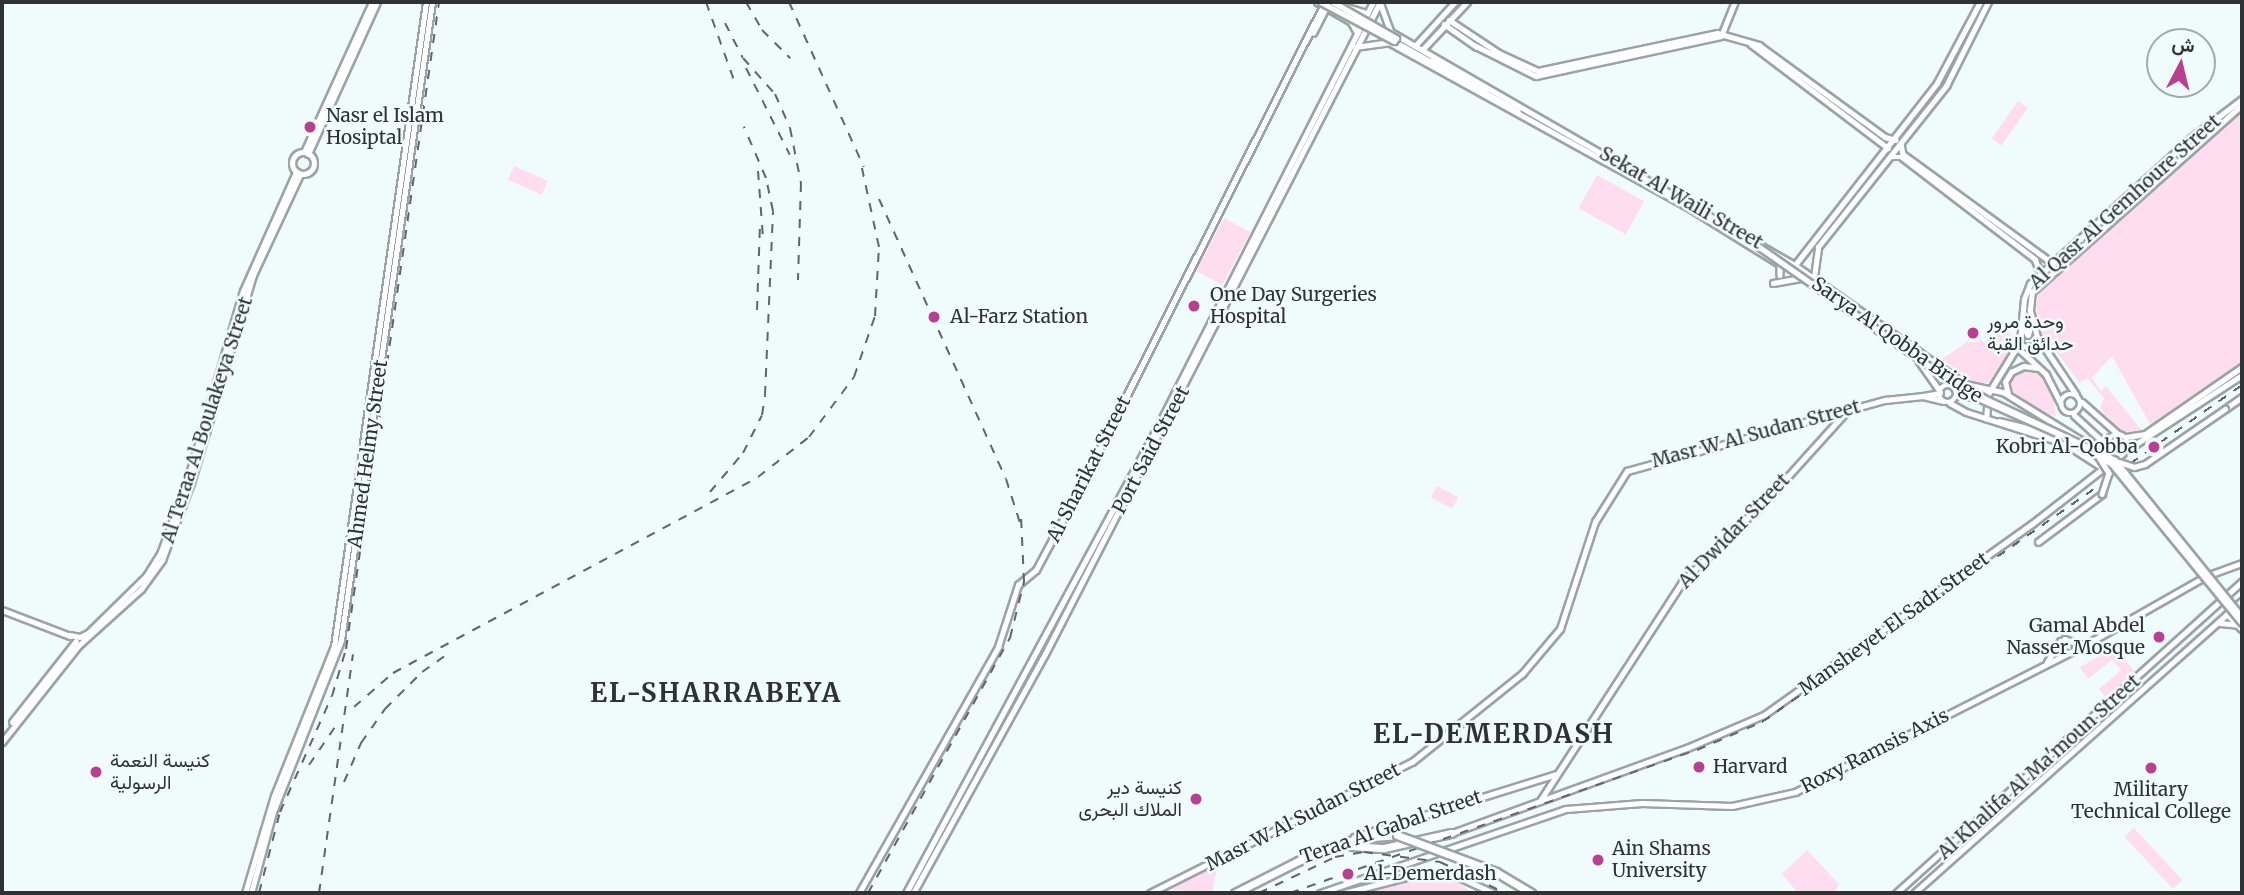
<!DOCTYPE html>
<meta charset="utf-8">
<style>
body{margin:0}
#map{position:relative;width:2244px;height:895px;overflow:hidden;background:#f0fbfc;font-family:Merriweather,Vazirmatn,serif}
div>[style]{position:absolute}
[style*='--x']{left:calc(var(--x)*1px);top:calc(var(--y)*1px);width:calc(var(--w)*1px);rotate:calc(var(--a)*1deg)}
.green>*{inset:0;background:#ffddf0;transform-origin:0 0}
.roads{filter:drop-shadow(2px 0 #9aa4a5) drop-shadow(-2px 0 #9aa4a5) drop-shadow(0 2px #9aa4a5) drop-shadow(0 -2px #9aa4a5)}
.secondary>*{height:4.5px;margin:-2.25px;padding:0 2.25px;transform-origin:2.25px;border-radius:2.25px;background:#fff}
.secondary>.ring{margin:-2.25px;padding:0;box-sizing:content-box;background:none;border:4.5px solid #fff;border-radius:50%}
.primary>*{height:5px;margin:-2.5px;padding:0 2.5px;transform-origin:2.5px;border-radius:2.5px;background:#fff}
.primary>.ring{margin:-2.5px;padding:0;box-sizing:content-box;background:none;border:5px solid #fff;border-radius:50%}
.motorway>*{height:7px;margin:-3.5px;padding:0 3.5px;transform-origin:3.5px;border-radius:3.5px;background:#fff}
.rail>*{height:2px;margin-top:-1px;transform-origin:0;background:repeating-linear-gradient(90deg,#606667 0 9px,transparent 0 18px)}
.bridges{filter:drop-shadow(2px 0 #9aa4a5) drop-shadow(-2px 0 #9aa4a5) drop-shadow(0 2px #9aa4a5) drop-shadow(0 -2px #9aa4a5)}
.secondary-bridge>*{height:4.5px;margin:-2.25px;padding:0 2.25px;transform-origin:2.25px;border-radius:2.25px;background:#fff}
.motorway-bridge>*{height:7px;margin:-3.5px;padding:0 3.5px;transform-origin:3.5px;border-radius:3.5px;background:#fff}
.dots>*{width:19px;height:19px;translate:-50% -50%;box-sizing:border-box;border:4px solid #f0fbfc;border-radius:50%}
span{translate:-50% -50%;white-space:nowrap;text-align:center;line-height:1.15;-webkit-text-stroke:5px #f0fbfc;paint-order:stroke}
.poi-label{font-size:19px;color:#2e3233}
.left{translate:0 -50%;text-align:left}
.right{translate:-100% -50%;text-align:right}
.street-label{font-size:19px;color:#2e3233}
.district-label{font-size:26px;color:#2e3233;font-weight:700;letter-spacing:2px}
.frame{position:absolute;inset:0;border:4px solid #2e3233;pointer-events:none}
.north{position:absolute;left:2146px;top:28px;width:70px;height:70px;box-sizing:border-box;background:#f0fbfc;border:2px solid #a2abac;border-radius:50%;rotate:7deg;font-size:19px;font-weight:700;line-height:28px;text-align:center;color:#2e3233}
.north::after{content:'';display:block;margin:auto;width:24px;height:32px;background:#ba3f91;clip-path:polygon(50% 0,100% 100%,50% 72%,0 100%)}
</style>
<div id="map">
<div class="green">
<i style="left:2018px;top:101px;width:12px;height:46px;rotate:35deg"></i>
<i style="clip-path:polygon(2242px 113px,2242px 362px,2151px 426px,2112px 356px,2092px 378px,2101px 391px,2106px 386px,2142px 431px,2132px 438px,2122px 435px,2100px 408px,2104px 398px,2088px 379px,2079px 382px,2039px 329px,2036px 304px,2041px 286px)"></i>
<i style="left:514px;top:166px;width:37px;height:15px;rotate:24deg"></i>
<i style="left:1597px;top:175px;width:54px;height:38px;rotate:29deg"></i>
<i style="left:1224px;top:218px;width:30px;height:60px;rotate:28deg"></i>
<i style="clip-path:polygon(2003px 327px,2019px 342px,1991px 382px,1976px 384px,1942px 359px,1977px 335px,1984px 343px)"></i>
<i style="clip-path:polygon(2025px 360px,2052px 388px,2056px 416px,2037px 411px,2012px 390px,2010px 373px)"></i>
<i style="left:1437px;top:486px;width:24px;height:13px;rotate:28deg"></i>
<i style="clip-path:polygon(2115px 648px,2135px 672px,2105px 697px,2099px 689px,2121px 670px,2112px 660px,2088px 679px,2080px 667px)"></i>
<i style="left:2134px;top:828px;width:71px;height:13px;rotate:47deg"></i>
<i style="clip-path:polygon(1807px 850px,1839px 884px,1834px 893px,1798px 893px,1782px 874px)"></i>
<i style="clip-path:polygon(1218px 863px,1212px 893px,1164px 889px)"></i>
<i style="clip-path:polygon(1427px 876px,1458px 882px,1471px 893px,1359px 893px)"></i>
</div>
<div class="roads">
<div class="secondary">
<i style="--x:1380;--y:2;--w:32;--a:70"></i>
<i style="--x:1391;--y:32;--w:466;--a:30"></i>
<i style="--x:1795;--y:265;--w:208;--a:35"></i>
<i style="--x:1965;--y:384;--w:39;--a:12"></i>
<i style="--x:2003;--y:392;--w:107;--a:31.6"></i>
<i style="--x:1449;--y:20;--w:60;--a:33.4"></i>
<i style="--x:1499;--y:53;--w:43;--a:24.8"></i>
<i style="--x:1538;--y:71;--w:183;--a:-12"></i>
<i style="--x:1717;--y:33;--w:44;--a:15.9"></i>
<i style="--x:1759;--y:45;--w:156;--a:36.1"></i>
<i style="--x:1885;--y:137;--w:11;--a:15"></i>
<i style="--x:1444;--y:24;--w:39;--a:35"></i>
<i style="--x:1476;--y:46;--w:67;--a:26.6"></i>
<i style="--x:1536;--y:76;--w:189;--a:-12.2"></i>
<i style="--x:1313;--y:33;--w:30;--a:-63"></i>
<i style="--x:1721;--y:36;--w:37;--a:-68"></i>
<i style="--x:1394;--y:41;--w:142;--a:29.4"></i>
<i style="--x:1751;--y:44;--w:172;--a:37.2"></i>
<i style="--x:1415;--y:46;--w:59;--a:-47.7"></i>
<i style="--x:1355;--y:47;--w:34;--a:-8"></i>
<i style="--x:1389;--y:42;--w:345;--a:28.9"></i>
<i style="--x:1691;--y:209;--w:108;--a:31.8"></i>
<i style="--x:1422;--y:50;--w:66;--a:-46.8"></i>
<i style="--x:1432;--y:60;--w:60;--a:28.7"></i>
<i style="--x:1901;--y:144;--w:10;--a:79"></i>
<i style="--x:1903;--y:154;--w:187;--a:36.1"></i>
<i style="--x:1891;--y:157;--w:11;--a:0"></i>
<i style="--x:1902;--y:157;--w:168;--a:37.5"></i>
<i style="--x:2035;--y:259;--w:16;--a:68"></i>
<i style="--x:1780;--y:265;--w:10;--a:90"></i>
<i style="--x:1795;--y:265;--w:231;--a:-52"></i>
<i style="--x:1937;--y:83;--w:92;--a:-62"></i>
<i style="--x:1814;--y:277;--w:30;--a:-82"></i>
<i style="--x:1818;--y:247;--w:206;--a:-51.5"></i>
<i style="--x:1946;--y:86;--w:94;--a:-63.4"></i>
<i style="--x:1773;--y:283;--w:28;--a:-10"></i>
<i style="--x:2023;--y:326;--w:10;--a:61"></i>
<i style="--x:2028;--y:335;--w:11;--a:-75"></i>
<i style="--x:2019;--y:346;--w:21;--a:3"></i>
<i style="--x:2018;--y:348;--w:38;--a:43"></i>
<i style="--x:2046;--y:374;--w:33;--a:63"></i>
<i style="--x:1917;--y:350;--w:30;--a:40"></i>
<i style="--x:1919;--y:361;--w:37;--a:55"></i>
<i class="ring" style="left:1939px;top:385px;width:13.5px;height:13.5px"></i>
<i class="ring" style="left:2061px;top:394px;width:15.5px;height:15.5px"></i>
<i style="--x:2008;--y:394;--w:12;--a:-104"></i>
<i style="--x:2005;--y:382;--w:12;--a:-59"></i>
<i style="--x:2011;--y:372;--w:14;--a:-25"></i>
<i style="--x:2024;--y:366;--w:14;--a:8"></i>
<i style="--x:1957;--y:395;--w:16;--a:7"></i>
<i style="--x:1973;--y:397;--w:19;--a:-25"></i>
<i style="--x:2076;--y:395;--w:70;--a:-123.9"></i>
<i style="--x:2037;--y:337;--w:28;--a:-105"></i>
<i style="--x:2030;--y:310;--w:18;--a:-84"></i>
<i style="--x:2032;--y:292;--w:281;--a:-41.7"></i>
<i style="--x:1923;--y:396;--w:17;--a:-10"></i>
<i style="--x:2082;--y:402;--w:47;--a:41.5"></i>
<i style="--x:1950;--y:403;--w:18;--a:29"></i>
<i style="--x:1966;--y:412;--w:103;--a:17.6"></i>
<i style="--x:2064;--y:443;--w:50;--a:32.7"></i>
<i style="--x:2225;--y:409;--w:21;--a:-35"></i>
<i style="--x:2074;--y:415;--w:46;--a:42.4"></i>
<i style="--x:1986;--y:419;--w:25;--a:-85"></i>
<i style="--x:1988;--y:394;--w:61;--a:-58.4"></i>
<i style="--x:2020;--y:342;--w:43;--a:-84.7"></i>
<i style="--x:2024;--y:299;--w:16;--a:-68"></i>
<i style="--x:2030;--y:284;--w:217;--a:-42.2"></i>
<i style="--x:2191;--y:138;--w:64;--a:-37.4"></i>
<i style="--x:1999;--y:421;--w:68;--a:13.6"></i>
<i class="ring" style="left:2108px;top:434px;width:15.5px;height:15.5px"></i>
<i style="--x:2126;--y:437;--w:19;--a:-9"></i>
<i style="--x:2145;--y:434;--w:118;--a:-34.6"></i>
<i style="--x:2127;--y:450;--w:137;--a:-33.1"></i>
<i style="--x:2038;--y:542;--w:80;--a:-36.9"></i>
<i style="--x:2227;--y:614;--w:21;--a:45"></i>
<i style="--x:1540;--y:801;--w:261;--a:-57"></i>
<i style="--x:1682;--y:582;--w:126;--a:-44.4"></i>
<i style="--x:1772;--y:494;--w:112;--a:-47.9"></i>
<i style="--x:1452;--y:833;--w:250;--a:-19.9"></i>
<i style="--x:1687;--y:748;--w:84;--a:-23.2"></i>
<i style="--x:1764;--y:715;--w:329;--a:-35.5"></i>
<i style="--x:2032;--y:524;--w:115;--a:-38"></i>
<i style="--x:1354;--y:837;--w:212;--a:-17.3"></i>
<i style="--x:859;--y:893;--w:283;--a:-60.5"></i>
<i style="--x:998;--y:647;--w:65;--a:-72.1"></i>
<i style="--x:1018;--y:585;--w:23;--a:-40"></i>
<i style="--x:1036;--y:570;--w:111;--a:-62"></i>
<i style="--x:1088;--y:472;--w:526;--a:-63.24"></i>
<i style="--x:1150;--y:893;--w:293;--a:-26.6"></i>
<i style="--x:1412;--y:762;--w:141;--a:-38.7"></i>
<i style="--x:1522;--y:674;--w:59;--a:-49.8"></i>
<i style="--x:1560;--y:629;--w:113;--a:-71.9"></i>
<i style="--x:1595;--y:522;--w:60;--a:-57.9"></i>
<i style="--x:1627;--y:471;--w:268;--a:-15.4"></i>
<i style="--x:1885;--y:400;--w:38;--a:-6"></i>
<i style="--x:1923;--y:396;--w:21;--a:14"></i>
</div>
<div class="primary">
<i style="--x:1317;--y:2;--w:39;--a:30"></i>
<i style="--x:1351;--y:22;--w:13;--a:61"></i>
<i style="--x:1330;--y:2;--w:39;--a:17"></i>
<i style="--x:304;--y:152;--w:165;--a:-65.6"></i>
<i class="ring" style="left:292px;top:152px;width:17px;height:17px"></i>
<i style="--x:308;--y:154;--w:167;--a:-65.6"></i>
<i style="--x:2;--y:610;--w:73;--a:20.9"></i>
<i style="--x:2220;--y:623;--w:18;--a:6"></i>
<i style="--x:69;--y:635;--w:11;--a:10"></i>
<i style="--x:80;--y:637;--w:9;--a:-27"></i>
<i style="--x:88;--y:633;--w:81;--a:-44.5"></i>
<i style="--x:146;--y:576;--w:26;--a:-58"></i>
<i style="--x:160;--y:554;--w:78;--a:-69.7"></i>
<i style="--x:187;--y:481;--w:198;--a:-73.6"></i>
<i style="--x:243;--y:291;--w:130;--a:-66"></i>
<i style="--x:2064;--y:639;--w:19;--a:18"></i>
<i style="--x:2047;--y:662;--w:25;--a:-58"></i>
<i style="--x:12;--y:722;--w:103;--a:-51.7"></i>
<i style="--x:2;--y:742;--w:124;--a:-51.6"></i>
<i style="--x:79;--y:645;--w:84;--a:-42.1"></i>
<i style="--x:141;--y:589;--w:36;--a:-54"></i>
<i style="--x:162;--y:560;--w:82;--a:-69.4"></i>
<i style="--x:191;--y:483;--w:217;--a:-73.4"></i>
<i style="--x:253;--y:275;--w:111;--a:-65"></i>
<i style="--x:245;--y:893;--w:101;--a:-73.4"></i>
<i style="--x:274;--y:796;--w:162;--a:-68.2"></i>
<i style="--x:334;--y:646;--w:651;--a:-81.87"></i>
<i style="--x:251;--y:893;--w:84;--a:-74.8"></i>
<i style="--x:273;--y:812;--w:185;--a:-68.4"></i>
<i style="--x:341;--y:640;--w:644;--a:-81.88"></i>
<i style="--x:906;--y:893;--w:531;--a:-61.65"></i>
<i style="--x:1158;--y:426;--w:475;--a:-63.1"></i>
<i style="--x:913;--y:893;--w:273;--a:-61.1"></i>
<i style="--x:1045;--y:654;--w:733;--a:-62.81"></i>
<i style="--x:1320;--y:893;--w:260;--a:-18.9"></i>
<i style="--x:1566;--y:809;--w:76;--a:-4.5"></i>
<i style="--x:1642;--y:803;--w:90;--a:1.9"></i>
<i style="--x:1732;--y:806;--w:65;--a:-12.5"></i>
<i style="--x:1795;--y:792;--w:325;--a:-26.9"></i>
<i style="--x:2085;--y:645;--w:139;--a:-29.7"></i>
<i style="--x:2206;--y:576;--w:38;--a:-20"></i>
<i style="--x:1344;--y:893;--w:84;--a:-14.5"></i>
<i style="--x:1425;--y:872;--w:36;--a:9"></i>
<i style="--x:1461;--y:878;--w:35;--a:25"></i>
<i style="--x:1896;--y:893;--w:466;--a:-42"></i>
<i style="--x:1914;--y:893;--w:439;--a:-41.7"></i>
</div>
<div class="motorway">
<i style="--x:1352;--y:846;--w:32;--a:4"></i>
<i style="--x:1384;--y:848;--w:69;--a:-12.6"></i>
<i style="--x:1235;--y:893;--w:71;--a:-26.9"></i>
<i style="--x:1298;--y:861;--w:64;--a:-21"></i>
<i style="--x:1358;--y:838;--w:39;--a:-4"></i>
</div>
</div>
<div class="rail">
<i style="--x:706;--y:2;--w:89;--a:70.3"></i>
<i style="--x:746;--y:2;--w:32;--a:60"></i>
<i style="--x:762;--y:30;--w:40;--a:45"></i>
<i style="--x:789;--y:2;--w:181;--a:65.6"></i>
<i style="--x:725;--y:23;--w:39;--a:63"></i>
<i style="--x:743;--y:58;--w:48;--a:48.4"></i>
<i style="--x:775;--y:94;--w:37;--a:66"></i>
<i style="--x:790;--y:128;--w:56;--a:78.7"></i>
<i style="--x:801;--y:183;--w:97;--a:91.8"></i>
<i style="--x:746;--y:68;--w:97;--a:63.2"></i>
<i style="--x:758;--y:171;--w:66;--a:85.7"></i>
<i style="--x:879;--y:199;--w:307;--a:65.6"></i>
<i style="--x:1006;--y:479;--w:46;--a:72.3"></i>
<i style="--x:757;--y:310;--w:84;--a:-88"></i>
<i style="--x:710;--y:492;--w:51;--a:-49.8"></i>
<i style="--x:743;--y:453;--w:42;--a:-63.4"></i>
<i style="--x:762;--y:415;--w:20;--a:-81"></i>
<i style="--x:765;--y:395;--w:184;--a:-87.5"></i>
<i style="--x:773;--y:211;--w:34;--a:-102"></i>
<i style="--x:766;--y:178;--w:56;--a:-113.3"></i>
<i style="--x:354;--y:707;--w:52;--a:-41.1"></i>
<i style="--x:393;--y:673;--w:414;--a:-28.2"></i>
<i style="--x:758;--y:477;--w:65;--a:-38.1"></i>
<i style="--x:809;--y:437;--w:75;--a:-53.1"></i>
<i style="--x:854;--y:377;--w:65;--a:-71"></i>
<i style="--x:875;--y:316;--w:69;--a:-86.7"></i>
<i style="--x:879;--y:247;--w:90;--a:-102.2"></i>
<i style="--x:309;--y:765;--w:46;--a:-55.6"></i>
<i style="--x:344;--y:782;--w:43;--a:-66.4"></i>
<i style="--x:361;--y:743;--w:42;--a:-54.8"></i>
<i style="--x:385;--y:709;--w:52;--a:-45"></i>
<i style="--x:422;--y:672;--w:32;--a:-35"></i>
<i style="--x:259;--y:893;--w:84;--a:-75.5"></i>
<i style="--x:280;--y:812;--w:127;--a:-65.9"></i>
<i style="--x:332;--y:696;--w:49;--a:-73.4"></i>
<i style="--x:346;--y:649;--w:654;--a:-81.82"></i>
<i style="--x:319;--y:893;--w:241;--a:-81.9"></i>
<i style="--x:868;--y:893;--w:292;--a:-60.9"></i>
<i style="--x:1010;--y:638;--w:58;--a:-76"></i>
<i style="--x:1024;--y:582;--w:67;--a:-92.6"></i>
<i style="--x:1259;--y:893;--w:84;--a:-25.3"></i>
<i style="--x:1335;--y:857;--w:29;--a:-10"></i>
<i style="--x:1364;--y:852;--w:77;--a:7.5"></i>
<i style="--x:1440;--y:862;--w:72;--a:25.5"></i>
<i style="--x:1290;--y:893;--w:431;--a:-19.4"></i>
<i style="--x:1697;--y:750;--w:71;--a:-23.3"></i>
<i style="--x:1762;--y:722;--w:586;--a:-35.07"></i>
</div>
<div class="bridges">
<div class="secondary-bridge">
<i style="--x:1321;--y:2;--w:83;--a:28.1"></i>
<i style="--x:1333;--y:2;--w:73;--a:29.7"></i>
<i style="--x:1758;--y:246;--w:258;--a:35"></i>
<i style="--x:1969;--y:394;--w:106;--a:23.9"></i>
<i style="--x:2066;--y:437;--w:53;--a:30.4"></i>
<i style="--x:2112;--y:464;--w:205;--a:50.7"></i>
<i style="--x:1940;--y:369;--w:53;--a:33.4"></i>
<i style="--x:1984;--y:398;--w:145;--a:25.3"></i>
<i style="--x:2115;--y:460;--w:202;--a:51"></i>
<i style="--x:2099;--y:457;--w:19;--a:58"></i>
<i style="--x:2109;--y:473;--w:22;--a:108"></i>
<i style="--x:2119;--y:462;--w:16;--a:18"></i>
<i style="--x:2134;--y:467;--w:11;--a:-15"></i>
<i style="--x:2145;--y:464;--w:97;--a:-34.5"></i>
</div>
<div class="motorway-bridge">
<i style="--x:1397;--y:835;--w:106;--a:20.5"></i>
<i style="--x:1496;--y:872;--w:41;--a:31"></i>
</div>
</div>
<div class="dots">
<i style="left:310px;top:127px;background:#ba3f91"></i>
<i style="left:1194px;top:306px;background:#ba3f91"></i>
<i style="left:934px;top:317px;background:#ba3f91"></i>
<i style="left:1973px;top:333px;background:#ba3f91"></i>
<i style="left:2154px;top:447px;background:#ba3f91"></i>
<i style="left:2159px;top:637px;background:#ba3f91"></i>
<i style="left:1699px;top:767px;background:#ba3f91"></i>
<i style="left:2151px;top:768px;background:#ba3f91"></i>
<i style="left:96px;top:772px;background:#ba3f91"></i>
<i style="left:1196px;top:799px;background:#ba3f91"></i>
<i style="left:1598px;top:860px;background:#ba3f91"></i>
<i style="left:1348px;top:874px;background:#ba3f91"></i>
</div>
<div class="poi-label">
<span class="left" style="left:326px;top:127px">Nasr el Islam<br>Hosiptal</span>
<span class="left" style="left:1210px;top:306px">One Day Surgeries<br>Hospital</span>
<span class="left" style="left:950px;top:317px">Al-Farz Station</span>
<span class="left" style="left:1987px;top:333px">وحدة مرور<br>حدائق القبة</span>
<span class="right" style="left:2138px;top:447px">Kobri Al-Qobba</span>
<span class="right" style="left:2145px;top:637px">Gamal Abdel<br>Nasser Mosque</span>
<span class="left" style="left:110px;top:772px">كنيسة النعمة<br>الرسولية</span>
<span class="left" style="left:1713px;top:767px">Harvard</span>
<span class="right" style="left:1182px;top:799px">كنيسة دير<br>الملاك البحرى</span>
<span style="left:2151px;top:801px">Military<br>Technical College</span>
<span class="left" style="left:1612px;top:860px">Ain Shams<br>University</span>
<span class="left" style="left:1364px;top:874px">Al-Demerdash</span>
</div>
<div class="street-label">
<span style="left:1681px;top:198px;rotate:30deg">Sekat Al Waili Street</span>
<span style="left:2125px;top:202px;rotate:-42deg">Al Qasr Al Gemhoure Street</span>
<span style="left:1897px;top:340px;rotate:35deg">Sarya Al Qobba Bridge</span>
<span style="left:207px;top:420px;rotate:-72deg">Al Teraa Al Boulakeya Street</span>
<span style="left:1756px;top:434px;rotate:-15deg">Masr W Al Sudan Street</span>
<span style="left:1151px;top:450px;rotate:-62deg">Port Said Street</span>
<span style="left:368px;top:454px;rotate:-82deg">Ahmed Helmy Street</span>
<span style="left:1089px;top:469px;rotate:-63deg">Al Sharikat Street</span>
<span style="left:1734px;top:531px;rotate:-46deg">Al Dwidar Street</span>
<span style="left:1894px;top:624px;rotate:-36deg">Mansheyet El Sadr Street</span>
<span style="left:1875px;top:751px;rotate:-27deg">Roxy Ramsis Axis</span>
<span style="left:2039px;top:767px;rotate:-42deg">Al Khalifa Al Ma'moun Street</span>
<span style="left:1303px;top:817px;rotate:-27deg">Masr W Al Sudan Street</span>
<span style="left:1391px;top:827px;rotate:-19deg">Teraa Al Gabal Street</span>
</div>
<div class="district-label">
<span style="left:716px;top:693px">EL-SHARRABEYA</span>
<span style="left:1494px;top:734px">EL-DEMERDASH</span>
</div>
<div class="frame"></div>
<div class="north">ش</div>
</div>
